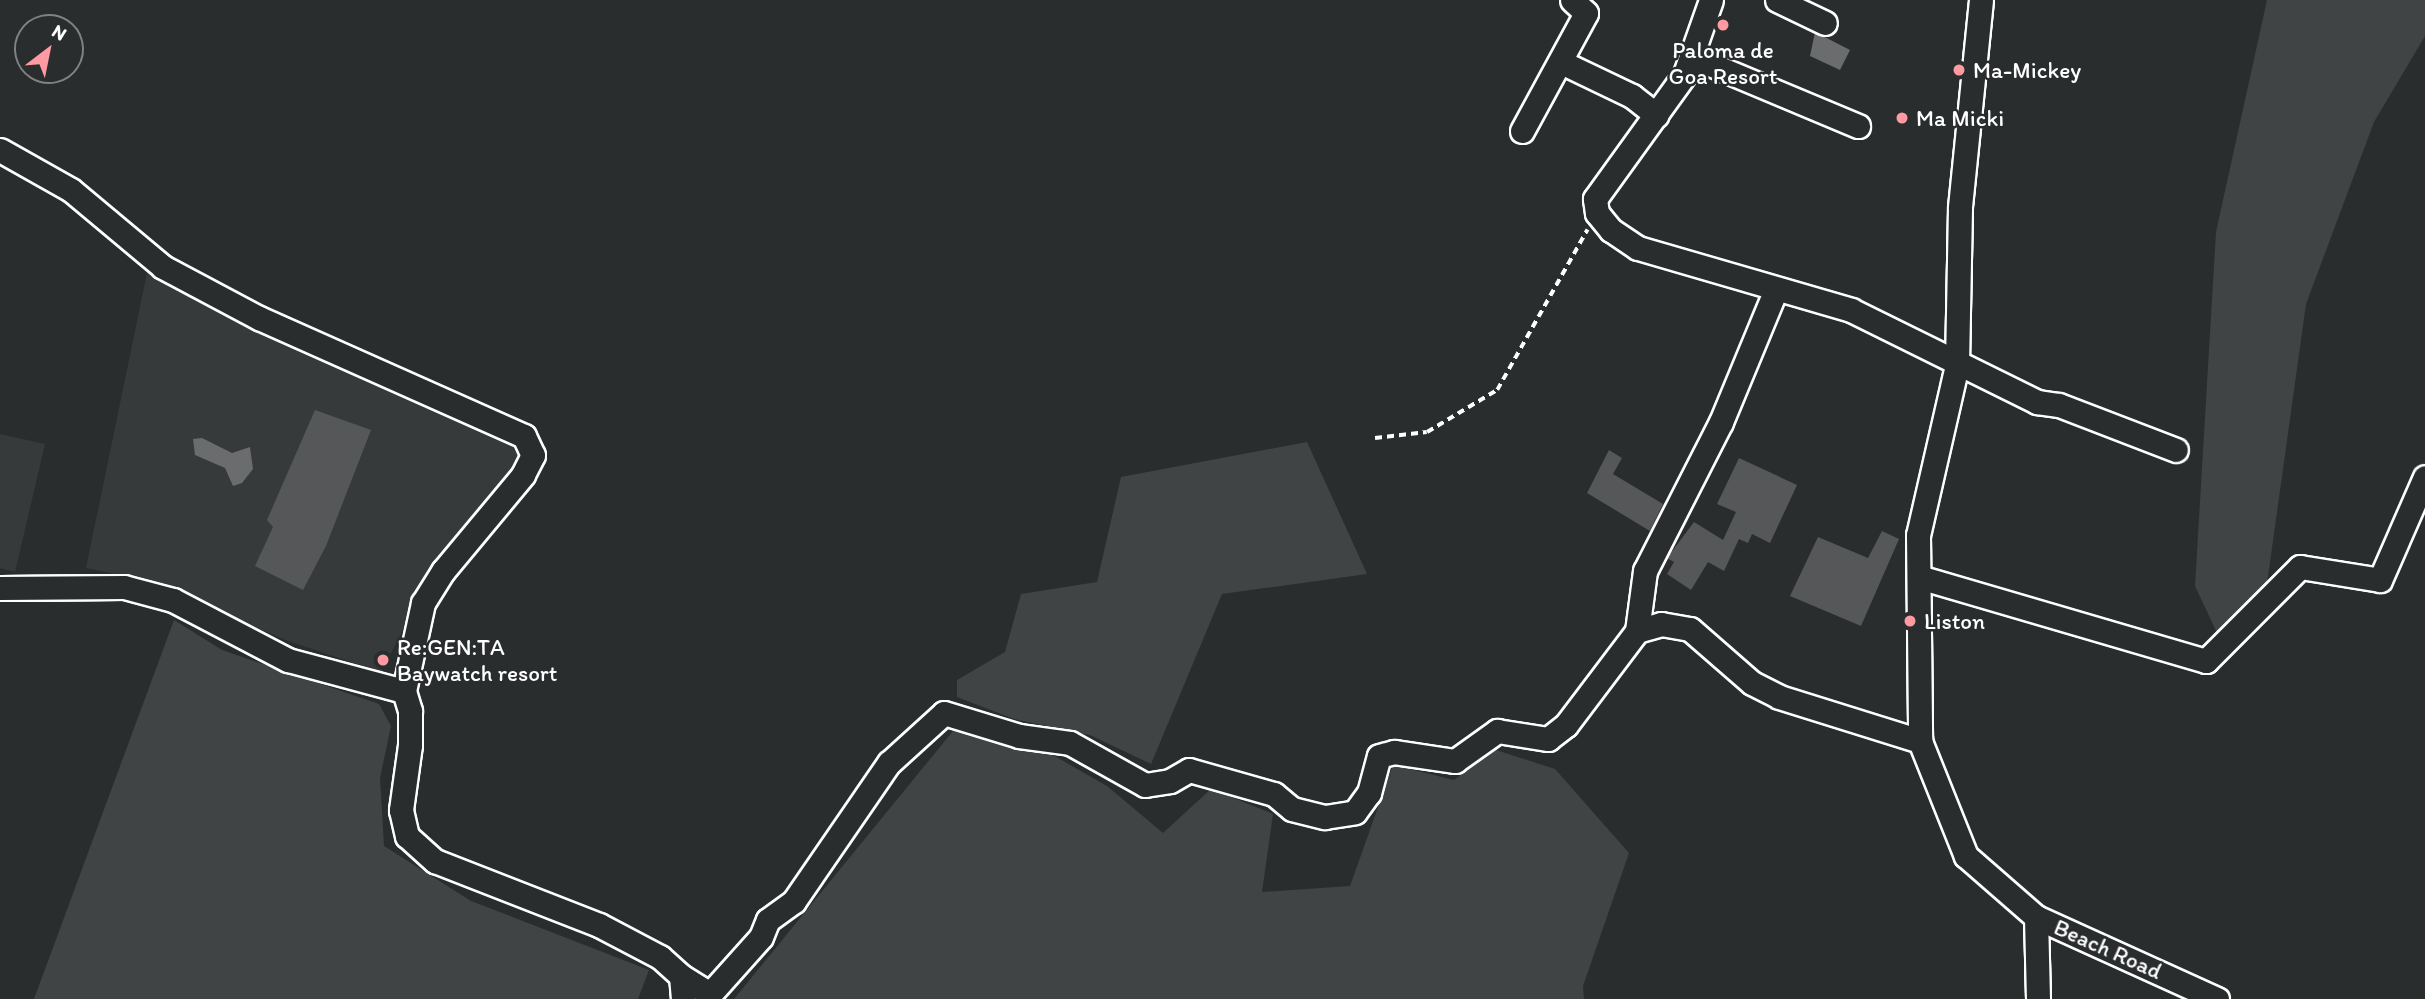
<!DOCTYPE html>
<style>
body{margin:0}
#map{position:relative;width:2425px;height:999px;overflow:hidden;background:#2a2d2e;font-family:Itim,sans-serif}
div>[style]{position:absolute}
[style*='--x']{left:calc(var(--x)*1px);top:calc(var(--y)*1px);width:calc(var(--w)*1px);rotate:calc(var(--a)*1deg)}
.built>*{inset:0;background:#373a3b}
.green>*{inset:0;background:#414445}
.water>*{inset:0;background:#6a6c6d}
.building>*{inset:0;background:#555758}
.path>*{height:3.5px;margin-top:-1.75px;transform-origin:0;background:repeating-linear-gradient(90deg,#fff 0 7px,transparent 0 12px)}
.roads{filter:drop-shadow(2px 0 #fff) drop-shadow(-2px 0 #fff) drop-shadow(0 2px #fff) drop-shadow(0 -2px #fff)}
.minor>*{height:23px;margin:-11.5px;padding:0 11.5px;transform-origin:11.5px;border-radius:11.5px;background:#2a2d2e}
.dots>*{width:19px;height:19px;translate:-50% -50%;box-sizing:border-box;border:4px solid #2a2d2e;border-radius:50%}
span{translate:-50% -50%;white-space:nowrap;text-align:center;line-height:1.15;-webkit-text-stroke:5px #2a2d2e;paint-order:stroke}
.poi-label{font-size:23px;color:#fff}
.left{translate:0 -50%;text-align:left}
.street-label{font-size:23px;color:#fff}
.north{position:absolute;left:14px;top:14px;width:70px;height:70px;box-sizing:border-box;background:#2a2d2e;border:2px solid #7f8182;border-radius:50%;rotate:32deg;font-size:19px;font-weight:700;line-height:28px;text-align:center;color:#fff}
.north::after{content:'';display:block;margin:auto;width:24px;height:32px;background:#ff9aa2;clip-path:polygon(50% 0,100% 100%,50% 72%,0 100%)}
</style>
<div id="map">
<div class="built">
<i style="clip-path:polygon(147px 273px,502px 432px,522px 461px,435px 569px,381px 672px,288px 641px,144px 580px,86px 568px)"></i>
<i style="clip-path:polygon(0 434px,45px 444px,15px 572px,0 568px)"></i>
</div>
<div class="green">
<i style="clip-path:polygon(2267px 0,2425px 0,2425px 36px,2374px 122px,2306px 304px,2266px 591px,2218px 635px,2195px 586px,2216px 232px)"></i>
<i style="clip-path:polygon(1307px 442px,1367px 574px,1222px 594px,1151px 764px,1090px 735px,1014px 719px,957px 697px,957px 680px,1005px 652px,1021px 594px,1097px 582px,1121px 477px)"></i>
<i style="clip-path:polygon(174px 620px,222px 650px,379px 704px,391px 726px,380px 778px,384px 846px,471px 901px,649px 970px,638px 999px,34px 999px)"></i>
<i style="clip-path:polygon(953px 731px,1051px 754px,1107px 786px,1163px 833px,1211px 789px,1273px 814px,1262px 892px,1350px 886px,1393px 765px,1454px 780px,1496px 750px,1555px 769px,1629px 853px,1583px 986px,1584px 999px,734px 999px)"></i>
</div>
<div class="water">
<i style="clip-path:polygon(1815px 32px,1850px 50px,1840px 70px,1810px 56px)"></i>
<i style="clip-path:polygon(202px 438px,232px 453px,250px 447px,253px 469px,242px 483px,233px 486px,225px 468px,195px 455px,193px 439px)"></i>
</div>
<div class="building">
<i style="clip-path:polygon(315px 410px,371px 430px,326px 546px,303px 590px,255px 566px,273px 527px,267px 520px)"></i>
<i style="clip-path:polygon(1609px 450px,1622px 458px,1613px 474px,1663px 504px,1650px 531px,1587px 493px)"></i>
<i style="clip-path:polygon(1739px 458px,1797px 485px,1770px 543px,1752px 534px,1748px 543px,1739px 539px,1724px 571px,1708px 562px,1691px 590px,1667px 574px,1674px 562px,1667px 558px,1694px 522px,1723px 540px,1736px 512px,1717px 504px)"></i>
<i style="clip-path:polygon(1882px 531px,1899px 539px,1861px 626px,1790px 596px,1818px 537px,1868px 558px)"></i>
</div>
<div class="path">
<i style="--x:1375;--y:438;--w:52;--a:-6.6"></i>
<i style="--x:1427;--y:432;--w:82;--a:-31"></i>
<i style="--x:1497;--y:390;--w:184;--a:-60.6"></i>
</div>
<div class="roads">
<div class="minor">
<i style="--x:1711;--y:0;--w:78;--a:109.4"></i>
<i style="--x:1685;--y:74;--w:154;--a:125.8"></i>
<i style="--x:1595;--y:199;--w:14;--a:82"></i>
<i style="--x:1597;--y:213;--w:22;--a:51"></i>
<i style="--x:1611;--y:230;--w:32;--a:34"></i>
<i style="--x:1638;--y:248;--w:222;--a:16.2"></i>
<i style="--x:1851;--y:310;--w:208;--a:26.3"></i>
<i style="--x:2037;--y:402;--w:22;--a:8"></i>
<i style="--x:2059;--y:405;--w:125;--a:21"></i>
<i style="--x:1777;--y:0;--w:53;--a:25.6"></i>
<i style="--x:1981;--y:0;--w:209;--a:95.8"></i>
<i style="--x:1960;--y:208;--w:157;--a:91.1"></i>
<i style="--x:1957;--y:365;--w:174;--a:102.9"></i>
<i style="--x:1918;--y:535;--w:206;--a:89.4"></i>
<i style="--x:1920;--y:741;--w:124;--a:68.2"></i>
<i style="--x:1966;--y:856;--w:93;--a:41.1"></i>
<i style="--x:2036;--y:917;--w:199;--a:24.4"></i>
<i style="--x:1693;--y:57;--w:179;--a:22.7"></i>
<i style="--x:1561;--y:62;--w:79;--a:25.6"></i>
<i style="--x:1632;--y:96;--w:31;--a:38"></i>
<i style="--x:1522;--y:131;--w:134;--a:-61.5"></i>
<i style="--x:1586;--y:13;--w:19;--a:-137"></i>
<i style="--x:0;--y:150;--w:81;--a:29.4"></i>
<i style="--x:71;--y:190;--w:120;--a:39.9"></i>
<i style="--x:163;--y:267;--w:109;--a:28"></i>
<i style="--x:259;--y:318;--w:290;--a:24"></i>
<i style="--x:524;--y:436;--w:21;--a:65"></i>
<i style="--x:533;--y:455;--w:22;--a:117"></i>
<i style="--x:523;--y:475;--w:125;--a:129.8"></i>
<i style="--x:443;--y:571;--w:38;--a:122"></i>
<i style="--x:423;--y:603;--w:90;--a:102.2"></i>
<i style="--x:1919;--y:577;--w:299;--a:16.3"></i>
<i style="--x:2206;--y:661;--w:133;--a:-45"></i>
<i style="--x:2300;--y:567;--w:81;--a:9.2"></i>
<i style="--x:2380;--y:580;--w:112;--a:-66.4"></i>
<i style="--x:0;--y:588;--w:124;--a:-0.5"></i>
<i style="--x:124;--y:587;--w:51;--a:14.9"></i>
<i style="--x:173;--y:600;--w:130;--a:27.6"></i>
<i style="--x:288;--y:660;--w:120;--a:15"></i>
<i style="--x:404;--y:691;--w:21;--a:73"></i>
<i style="--x:410;--y:711;--w:34;--a:90"></i>
<i style="--x:410;--y:745;--w:66;--a:97.9"></i>
<i style="--x:401;--y:810;--w:27;--a:77"></i>
<i style="--x:407;--y:836;--w:38;--a:42"></i>
<i style="--x:435;--y:861;--w:176;--a:21.3"></i>
<i style="--x:599;--y:925;--w:69;--a:27.7"></i>
<i style="--x:660;--y:957;--w:28;--a:42"></i>
<i style="--x:681;--y:976;--w:23;--a:85"></i>
<i style="--x:1637;--y:631;--w:61;--a:-82.4"></i>
<i style="--x:1645;--y:571;--w:167;--a:-63"></i>
<i style="--x:1721;--y:422;--w:144;--a:-67.5"></i>
<i style="--x:2036;--y:917;--w:82;--a:88.6"></i>
<i style="--x:681;--y:976;--w:34;--a:32"></i>
<i style="--x:710;--y:994;--w:76;--a:-48.2"></i>
<i style="--x:761;--y:937;--w:18;--a:-68"></i>
<i style="--x:768;--y:920;--w:32;--a:-36"></i>
<i style="--x:794;--y:901;--w:168;--a:-55.5"></i>
<i style="--x:889;--y:763;--w:74;--a:-42.3"></i>
<i style="--x:944;--y:713;--w:78;--a:17"></i>
<i style="--x:1019;--y:736;--w:51;--a:7.8"></i>
<i style="--x:1070;--y:743;--w:86;--a:29.2"></i>
<i style="--x:1145;--y:785;--w:25;--a:-9"></i>
<i style="--x:1170;--y:781;--w:22;--a:-30"></i>
<i style="--x:1189;--y:770;--w:88;--a:15.8"></i>
<i style="--x:1274;--y:794;--w:23;--a:40"></i>
<i style="--x:1292;--y:809;--w:34;--a:14"></i>
<i style="--x:1325;--y:817;--w:30;--a:-9"></i>
<i style="--x:1355;--y:812;--w:24;--a:-54"></i>
<i style="--x:1369;--y:793;--w:38;--a:-75"></i>
<i style="--x:1379;--y:756;--w:16;--a:-15"></i>
<i style="--x:1394;--y:752;--w:62;--a:8.4"></i>
<i style="--x:1455;--y:761;--w:52;--a:-35.5"></i>
<i style="--x:1497;--y:731;--w:52;--a:8.9"></i>
<i style="--x:1548;--y:739;--w:23;--a:-38"></i>
<i style="--x:1566;--y:725;--w:118;--a:-52.9"></i>
<i style="--x:1637;--y:631;--w:25;--a:-16"></i>
<i style="--x:1661;--y:624;--w:29;--a:10"></i>
<i style="--x:1690;--y:629;--w:82;--a:41.1"></i>
<i style="--x:1752;--y:683;--w:30;--a:27"></i>
<i style="--x:1779;--y:697;--w:148;--a:17.3"></i>
</div>
</div>
<div class="dots">
<i style="left:1723px;top:25px;background:#ff9aa2"></i>
<i style="left:1959px;top:70px;background:#ff9aa2"></i>
<i style="left:1902px;top:118px;background:#ff9aa2"></i>
<i style="left:1910px;top:621px;background:#ff9aa2"></i>
<i style="left:383px;top:660px;background:#ff9aa2"></i>
</div>
<div class="poi-label">
<span style="left:1723px;top:63px">Paloma de<br>Goa Resort</span>
<span class="left" style="left:1973px;top:70px">Ma-Mickey</span>
<span class="left" style="left:1916px;top:118px">Ma Micki</span>
<span class="left" style="left:1924px;top:621px">Liston</span>
<span class="left" style="left:397px;top:660px">Re:GEN:TA<br>Baywatch resort</span>
</div>
<div class="street-label">
<span style="left:2108px;top:949px;rotate:24deg">Beach Road</span>
</div>
<div class="north">N</div>
</div>
